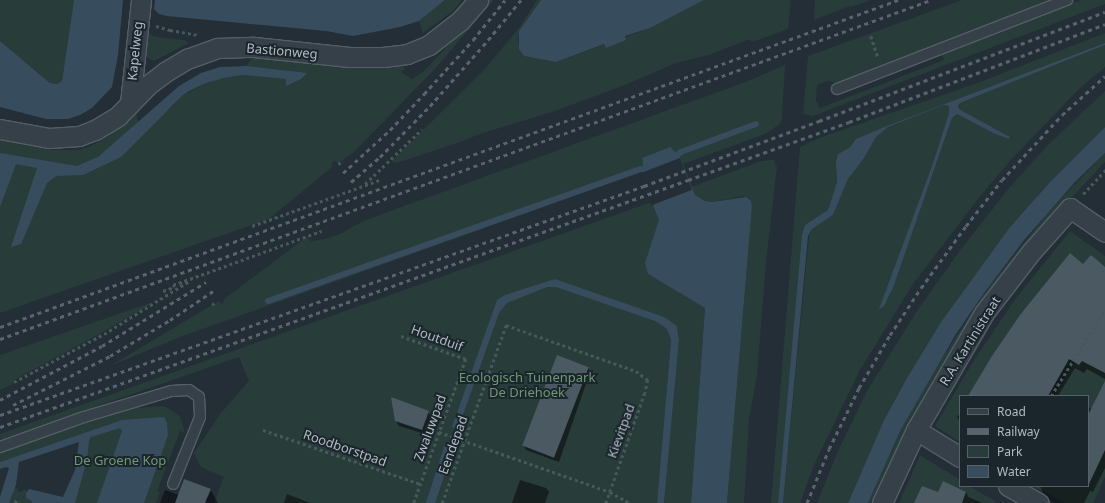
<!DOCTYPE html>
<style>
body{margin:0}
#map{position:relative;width:1105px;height:503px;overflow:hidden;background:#232e37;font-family:"Noto Sans",sans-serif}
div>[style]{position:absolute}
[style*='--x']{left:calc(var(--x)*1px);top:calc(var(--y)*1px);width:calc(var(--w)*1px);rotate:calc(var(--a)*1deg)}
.green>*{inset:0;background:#283c3a}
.water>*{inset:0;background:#374d5d;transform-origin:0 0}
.pier>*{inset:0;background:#232e37;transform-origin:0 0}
.shadow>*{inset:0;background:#0007}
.stream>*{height:6px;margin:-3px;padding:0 3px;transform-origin:3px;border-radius:3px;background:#374d5d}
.building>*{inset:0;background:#4b5963;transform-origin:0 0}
.path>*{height:2.5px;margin-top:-1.25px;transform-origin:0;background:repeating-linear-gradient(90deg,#465959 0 3px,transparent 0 6px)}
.roads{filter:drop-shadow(1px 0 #545e66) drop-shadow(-1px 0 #545e66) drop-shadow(0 1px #545e66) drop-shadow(0 -1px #545e66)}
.lane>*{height:10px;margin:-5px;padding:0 5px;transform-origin:5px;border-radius:5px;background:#364048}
.street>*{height:19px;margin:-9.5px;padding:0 9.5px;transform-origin:9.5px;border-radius:9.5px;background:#364048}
.rail>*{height:3px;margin-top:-1.5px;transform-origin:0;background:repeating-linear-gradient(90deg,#58656f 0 4px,transparent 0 8px)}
span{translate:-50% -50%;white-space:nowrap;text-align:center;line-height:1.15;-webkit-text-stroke:4px #1b252c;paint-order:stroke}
.street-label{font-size:13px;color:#b1bbc4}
.park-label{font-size:13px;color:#719875}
.legend{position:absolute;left:959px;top:395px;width:130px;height:92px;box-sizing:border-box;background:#1b252c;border:1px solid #576169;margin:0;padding:5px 7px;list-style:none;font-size:12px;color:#b1bbc4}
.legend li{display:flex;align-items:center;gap:8px;height:20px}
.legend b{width:20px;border:1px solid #576169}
</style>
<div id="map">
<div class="green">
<i style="clip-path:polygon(0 0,74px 0,62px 81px,57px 84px,50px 83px,0 41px)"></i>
<i style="clip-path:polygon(445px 0,462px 0,453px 11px,423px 33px,419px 21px)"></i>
<i style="clip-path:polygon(488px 0,494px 0,434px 70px,353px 153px,338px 163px,335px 161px,332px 163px,332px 167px,269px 219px,0 313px,0 139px,53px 150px,78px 150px,89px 147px,108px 137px,135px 111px,141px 130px,172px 107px,182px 96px,206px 83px,224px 78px,242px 75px,286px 79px,286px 85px,301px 79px,284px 70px,247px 66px,253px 55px,401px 64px,405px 69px,401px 72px,412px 79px,424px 71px,456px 37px)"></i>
<i style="clip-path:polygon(537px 0,541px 0,519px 31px,518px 41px,524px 56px,556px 62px,605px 44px,606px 47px,626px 40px,625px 37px,645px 30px,704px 0,791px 0,788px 29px,752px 42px,751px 40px,747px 40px,709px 55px,676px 63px,625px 85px,555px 111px,480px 134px,460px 142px,403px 161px,394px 163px,392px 161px,484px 70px,519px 28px)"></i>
<i style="clip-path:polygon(815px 0,871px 0,851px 7px,850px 6px,814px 20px)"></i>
<i style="clip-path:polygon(962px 0,1049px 0,841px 84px,827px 81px,817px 85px,816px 101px,820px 108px,944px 60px,942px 54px,1081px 0,1105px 0,1105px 4px,813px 116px,803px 114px,808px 56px)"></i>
<i style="clip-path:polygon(146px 33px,157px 37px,184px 40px,189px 43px,154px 61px,145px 57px)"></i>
<i style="clip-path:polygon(1105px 33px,1105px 43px,884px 127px,861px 137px,854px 141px,849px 148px,838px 154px,836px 162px,837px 182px,828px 210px,805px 225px,778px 503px,771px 503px,800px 147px,819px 138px,980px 82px)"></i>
<i style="clip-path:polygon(1105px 45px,1105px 67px,1079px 89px,1009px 162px,978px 199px,913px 284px,860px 370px,814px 465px,800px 503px,783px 503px,809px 236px,812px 229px,833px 215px,848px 179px,864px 158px,876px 137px,888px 127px,944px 105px,949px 106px,949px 113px,932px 166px,880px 308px,888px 299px,893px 288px,952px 118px,957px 114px,995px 134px,1009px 139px,1010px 137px,959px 109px,958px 106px,960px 103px)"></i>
<i style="clip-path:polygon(785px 65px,782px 118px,780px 124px,765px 134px,683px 164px,680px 157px,670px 148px,642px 158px,643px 164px,641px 172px,270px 305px,183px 336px,110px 366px,212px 305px,218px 302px,223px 304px,224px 299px,304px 239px,308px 238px,311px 241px,325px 239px,340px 234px,363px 221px,748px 81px)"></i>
<i style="clip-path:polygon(1105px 91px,1105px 127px,1051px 181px,1010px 227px,941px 322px,907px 378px,884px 420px,848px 503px,817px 503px,837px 453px,867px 391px,917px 311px,961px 249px,1009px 188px,1047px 146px)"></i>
<i style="clip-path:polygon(1105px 153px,1105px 162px,1051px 220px,875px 503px,868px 503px,901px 429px,925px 385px,984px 293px,1050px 210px)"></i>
<i style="clip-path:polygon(770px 160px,774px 160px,777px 167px,766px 263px,757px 375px,749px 420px,744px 503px,727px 503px,752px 205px,744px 196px,712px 202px,705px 201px,695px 195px,691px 187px,761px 161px)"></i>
<i style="clip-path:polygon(654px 201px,655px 203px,653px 207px,659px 220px,648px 274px,705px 308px,691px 503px,664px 503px,679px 340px,678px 329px,658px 323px,667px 329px,671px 340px,657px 503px,214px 503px,224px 477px,201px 467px,194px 453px,220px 414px,249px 381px,239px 357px,0 440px,0 434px)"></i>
<i style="clip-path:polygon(1070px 231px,1105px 256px,1105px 305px,1048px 396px,960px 396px,960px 442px,935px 426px,974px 360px,1016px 298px)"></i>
<i style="clip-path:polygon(150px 303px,151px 304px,103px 332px,14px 380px,15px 383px,0 390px,0 355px)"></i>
<i style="clip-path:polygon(1105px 313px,1105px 477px,1093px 503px,1065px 503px,1033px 486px,1088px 486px,1088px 396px,1054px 396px)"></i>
<i style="clip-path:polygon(162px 406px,168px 408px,180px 416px,185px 433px,180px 431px,157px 491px,160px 492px,156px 503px,2px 503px,15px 488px,18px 488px,17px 491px,22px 492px,23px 490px,27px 490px,26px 493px,67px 503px,85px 436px,95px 430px,0 462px,0 452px,121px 409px)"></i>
<i style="clip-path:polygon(920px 455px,960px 480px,960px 486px,969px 486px,995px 501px,994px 503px,899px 503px)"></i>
</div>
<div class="water">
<i style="clip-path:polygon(74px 0,123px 0,118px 55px,112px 87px,92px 108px,80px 115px,68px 119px,46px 119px,0 107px,0 41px,50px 83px,57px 84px,62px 81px)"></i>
<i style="clip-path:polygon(155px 0,445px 0,419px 21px,400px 27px,353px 36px,326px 31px,167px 16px,159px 14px,154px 9px)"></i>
<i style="clip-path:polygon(541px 0,704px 0,650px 28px,625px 36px,626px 40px,606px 48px,604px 44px,556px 62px,524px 56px,519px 49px,519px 31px)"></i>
<i style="clip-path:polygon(1105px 43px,1105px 45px,960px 103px,958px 106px,959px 109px,1010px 137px,1009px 139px,995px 134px,957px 114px,952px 118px,893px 288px,884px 306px,879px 309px,932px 166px,949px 113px,949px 106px,944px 105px,888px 127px,876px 137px,864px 158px,848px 179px,833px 215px,812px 229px,808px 236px,783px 503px,778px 503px,802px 235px,805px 225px,828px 210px,837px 182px,836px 162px,838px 154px,849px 148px,856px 139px,884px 127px)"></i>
<i style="clip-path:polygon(247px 66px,307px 73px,301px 79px,286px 86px,286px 79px,242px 75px,224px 78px,206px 83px,189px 91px,182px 96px,121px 157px,83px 175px,56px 176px,47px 183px,21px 244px,11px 247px,37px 168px,16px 164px,0 207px,0 153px,77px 166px,98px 157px,179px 86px,201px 73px,220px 67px)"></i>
<i style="clip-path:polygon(1105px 127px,1105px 153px,1075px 182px,1025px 239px,984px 293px,956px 334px,901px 429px,868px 503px,848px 503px,884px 420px,907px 378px,941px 322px,1010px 227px,1051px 181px)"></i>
<i style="clip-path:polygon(670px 147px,680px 157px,695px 195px,705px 201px,712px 202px,746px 197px,751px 201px,752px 206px,727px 503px,691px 503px,705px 308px,648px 274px,645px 263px,659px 220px,653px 206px,655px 203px,641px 171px,643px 164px,642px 158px)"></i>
<i style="clip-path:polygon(555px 279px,664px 317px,677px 326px,679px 340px,664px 503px,657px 503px,671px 340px,667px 329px,655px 321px,556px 287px,547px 287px,507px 303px,499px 313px,458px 429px,452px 427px,497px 300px,505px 295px)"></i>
<i style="clip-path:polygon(164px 417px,167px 423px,168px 435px,144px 503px,97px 503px,122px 431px,120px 428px,91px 437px,89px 440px,87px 460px,75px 503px,32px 503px,32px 501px,26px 498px,26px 493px,29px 489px,63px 497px,75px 470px,79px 442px,19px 462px,16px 485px,9px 503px,0 503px,0 497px,9px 468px,6px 467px,0 469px,0 462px,122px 420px)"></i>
<i style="left:445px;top:444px;width:9px;height:63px;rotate:18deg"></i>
</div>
<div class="pier">
<i style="left:680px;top:158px;width:34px;height:44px;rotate:69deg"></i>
</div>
<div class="shadow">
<i style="clip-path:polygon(1083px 265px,1105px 268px,1105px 379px,1087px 369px,1084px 373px,1075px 368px,1058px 396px,970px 396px)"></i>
<i style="clip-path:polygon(588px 368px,590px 372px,559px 462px,526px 450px,524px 446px)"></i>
<i style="clip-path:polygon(1105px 385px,1105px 468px,1093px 492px,1090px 491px,1084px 503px,1055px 503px,1045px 498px,1040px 486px,1088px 486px,1088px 407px,1092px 409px)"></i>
<i style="clip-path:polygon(428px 412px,431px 417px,425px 434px,399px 426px,396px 421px)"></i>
<i style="clip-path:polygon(960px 413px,960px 422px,957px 417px)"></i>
<i style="clip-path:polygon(520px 480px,546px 488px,549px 492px,545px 503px,512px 503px)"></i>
<i style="clip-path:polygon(210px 489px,218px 503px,160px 503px,165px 490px,179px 495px)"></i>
<i style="clip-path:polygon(966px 492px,968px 497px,983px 503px,916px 503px,938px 494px)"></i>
<i style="clip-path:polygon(287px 494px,310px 503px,284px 503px)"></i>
</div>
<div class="stream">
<i style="--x:677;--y:155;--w:5;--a:-37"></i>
<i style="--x:681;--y:152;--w:80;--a:-20.5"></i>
<i style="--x:268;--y:301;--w:395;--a:-19.5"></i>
</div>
<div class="building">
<i style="clip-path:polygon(1070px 253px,1083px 264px,1091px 255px,1105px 267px,1105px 373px,1082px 361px,1079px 365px,1069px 359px,1048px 396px,968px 396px,992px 356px,1020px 315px)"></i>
<i style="left:557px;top:355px;width:34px;height:97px;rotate:21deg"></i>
<i style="clip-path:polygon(1105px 381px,1105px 450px,1088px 486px,1088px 415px)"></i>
<i style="clip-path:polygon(391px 397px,429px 411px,422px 430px,395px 421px)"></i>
<i style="clip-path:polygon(184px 479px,211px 489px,205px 503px,175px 503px)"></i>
<i style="clip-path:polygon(943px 481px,966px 492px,962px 503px,914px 503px,922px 486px,938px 492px)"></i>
</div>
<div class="path">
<i style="--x:156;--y:26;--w:15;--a:16"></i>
<i style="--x:170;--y:30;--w:28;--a:10"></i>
<i style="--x:871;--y:36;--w:22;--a:72"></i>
<i style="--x:338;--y:164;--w:6;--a:-31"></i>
<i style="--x:365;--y:184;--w:79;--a:-44"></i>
<i style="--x:1083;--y:194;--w:33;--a:-47"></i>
<i style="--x:252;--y:226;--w:136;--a:-19.8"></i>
<i style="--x:163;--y:291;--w:12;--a:-20"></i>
<i style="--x:174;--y:287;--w:2;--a:-117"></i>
<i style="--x:173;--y:285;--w:158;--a:-20"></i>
<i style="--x:212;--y:305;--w:6;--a:-39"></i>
<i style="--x:401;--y:336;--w:69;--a:19.5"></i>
<i style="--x:466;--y:359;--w:153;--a:109.9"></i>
<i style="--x:14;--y:382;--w:102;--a:-28.1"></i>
<i style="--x:104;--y:334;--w:100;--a:-31.9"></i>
<i style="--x:1051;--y:396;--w:102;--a:-58.2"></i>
<i style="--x:263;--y:430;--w:167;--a:18.9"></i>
<i style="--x:439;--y:432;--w:181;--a:19.3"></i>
<i style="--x:610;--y:492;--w:23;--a:29"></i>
<i style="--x:15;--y:503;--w:5;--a:-68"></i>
<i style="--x:442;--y:503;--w:189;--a:-70.2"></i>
<i style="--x:506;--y:325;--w:138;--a:19.5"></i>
<i style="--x:636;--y:371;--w:15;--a:37"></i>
<i style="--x:648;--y:380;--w:13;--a:103"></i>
<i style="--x:645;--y:393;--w:117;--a:109.5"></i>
</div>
<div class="roads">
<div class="lane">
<i style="--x:837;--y:89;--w:247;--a:-21.2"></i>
<i style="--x:0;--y:447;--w:89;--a:-19.7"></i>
<i style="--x:84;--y:417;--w:91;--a:-16.6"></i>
<i style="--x:171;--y:391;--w:18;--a:-3"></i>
<i style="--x:189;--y:390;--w:12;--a:35"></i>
<i style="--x:199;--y:397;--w:20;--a:87"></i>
<i style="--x:200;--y:417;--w:72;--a:111.9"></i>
</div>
<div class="street">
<i style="--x:130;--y:103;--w:104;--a:-83.9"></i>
<i style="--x:0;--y:129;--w:50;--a:10.4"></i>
<i style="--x:49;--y:138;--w:30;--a:-4"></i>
<i style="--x:79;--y:136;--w:17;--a:-21"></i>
<i style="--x:95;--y:130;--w:27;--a:-31"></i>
<i style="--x:118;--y:116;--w:43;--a:-45.9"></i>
<i style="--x:148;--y:85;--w:21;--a:-37"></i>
<i style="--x:165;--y:72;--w:26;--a:-31"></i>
<i style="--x:187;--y:59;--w:33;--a:-20"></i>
<i style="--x:218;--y:48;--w:36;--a:-2"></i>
<i style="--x:254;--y:47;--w:96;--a:6"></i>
<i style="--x:349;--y:57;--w:34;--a:0"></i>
<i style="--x:383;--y:57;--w:24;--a:-7"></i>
<i style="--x:407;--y:54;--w:24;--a:-22"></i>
<i style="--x:429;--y:45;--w:39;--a:-38"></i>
<i style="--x:460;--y:21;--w:28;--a:-49"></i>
<i style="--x:916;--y:430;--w:52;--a:31.5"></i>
<i style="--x:1008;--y:486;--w:35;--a:29"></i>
<i style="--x:882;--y:503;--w:81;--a:-65"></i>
<i style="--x:916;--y:430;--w:135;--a:-59.8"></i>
<i style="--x:984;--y:313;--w:77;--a:-52.4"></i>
<i style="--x:1031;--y:252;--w:59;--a:-48.4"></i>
<i style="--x:1070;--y:208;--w:42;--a:34.4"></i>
</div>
</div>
<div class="rail">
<i style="--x:343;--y:173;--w:64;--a:-42.5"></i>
<i style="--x:390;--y:130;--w:50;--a:-46.6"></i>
<i style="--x:424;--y:94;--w:73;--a:-47.8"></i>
<i style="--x:473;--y:40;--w:51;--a:-51.3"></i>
<i style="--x:351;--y:182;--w:38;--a:-41"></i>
<i style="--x:380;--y:157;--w:71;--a:-45.6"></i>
<i style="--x:430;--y:106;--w:88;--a:-48.7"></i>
<i style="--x:488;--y:40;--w:52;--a:-50.5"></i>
<i style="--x:0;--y:327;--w:956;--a:-20.01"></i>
<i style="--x:0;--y:339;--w:991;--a:-20.01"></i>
<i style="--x:0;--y:400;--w:115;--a:-27.9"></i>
<i style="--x:102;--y:346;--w:122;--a:-31.6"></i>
<i style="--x:13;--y:405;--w:109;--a:-26.8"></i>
<i style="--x:110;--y:356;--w:70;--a:-31"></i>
<i style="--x:170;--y:320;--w:52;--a:-34"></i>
<i style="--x:0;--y:415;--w:684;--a:-19.57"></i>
<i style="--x:644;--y:186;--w:187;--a:-20.4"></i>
<i style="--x:819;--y:121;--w:306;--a:-20.9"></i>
<i style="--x:0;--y:427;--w:731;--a:-19.75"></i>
<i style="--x:688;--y:180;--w:171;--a:-19.8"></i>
<i style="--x:849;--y:122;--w:274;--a:-20.9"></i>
<i style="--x:807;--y:503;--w:58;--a:-67.8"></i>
<i style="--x:829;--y:449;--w:68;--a:-63.8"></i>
<i style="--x:859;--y:388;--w:61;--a:-59.7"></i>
<i style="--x:890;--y:335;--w:56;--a:-56.6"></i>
<i style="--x:921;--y:288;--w:77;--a:-54"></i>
<i style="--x:966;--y:226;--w:58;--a:-52"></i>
<i style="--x:1002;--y:180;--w:88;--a:-47.3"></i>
<i style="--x:1062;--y:115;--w:58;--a:-42.2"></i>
</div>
<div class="street-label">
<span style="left:135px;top:51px;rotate:-84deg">Kapelweg</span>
<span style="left:282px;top:51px;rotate:5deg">Bastionweg</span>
<span style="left:437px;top:338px;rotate:20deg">Houtduif</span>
<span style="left:970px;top:341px;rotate:-58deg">R.A. Kartinistraat</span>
<span style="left:430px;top:428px;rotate:-70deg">Zwaluwpad</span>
<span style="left:621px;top:431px;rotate:-70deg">Kievitpad</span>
<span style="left:453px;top:445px;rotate:-70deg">Eendepad</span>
<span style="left:345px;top:448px;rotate:19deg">Roodborstpad</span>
</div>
<div class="park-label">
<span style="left:527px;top:385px">Ecologisch Tuinenpark<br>De Driehoek</span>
<span style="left:120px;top:460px">De Groene Kop</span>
</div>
<ul class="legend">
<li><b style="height:5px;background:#364048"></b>Road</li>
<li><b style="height:5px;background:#58656f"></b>Railway</li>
<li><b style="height:11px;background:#283c3a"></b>Park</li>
<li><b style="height:11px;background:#374d5d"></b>Water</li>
</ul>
</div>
